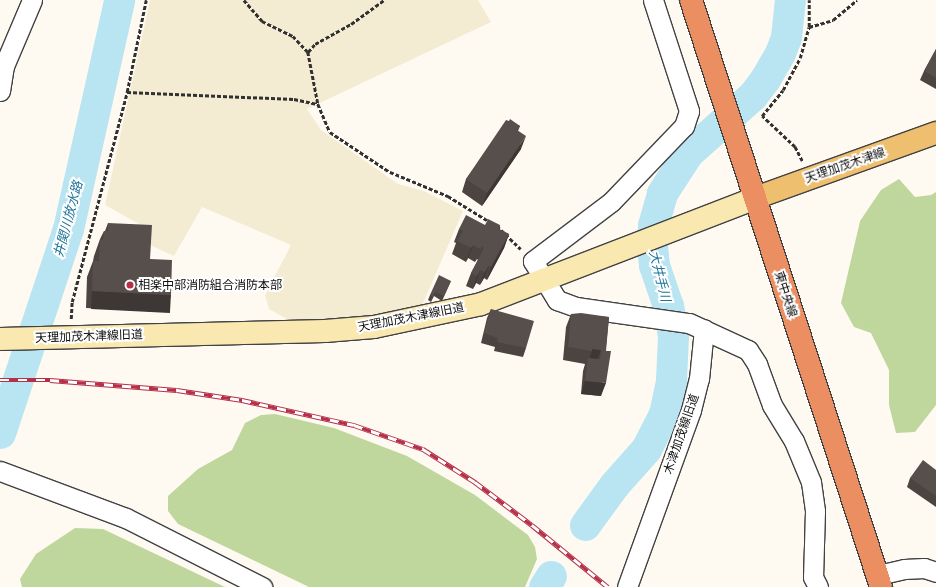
<!DOCTYPE html>
<meta charset="utf-8">
<style>
body{margin:0}
#map{position:relative;width:936px;height:587px;overflow:hidden;background:#fefaf2;font-family:"Noto Serif","Noto Sans JP",serif}
div>[style]{position:absolute}
[style*='--x']{left:calc(var(--x)*1px);top:calc(var(--y)*1px);width:calc(var(--w)*1px);rotate:calc(var(--a)*1deg)}
.farmland>*{inset:0;background:#f3ecd3}
.forest>*{inset:0;background:#bfd79d}
.river>*{height:31px;margin:-15.5px;padding:0 15.5px;transform-origin:15.5px;border-radius:15.5px;background:#b9e5f2}
.path>*{height:2.5px;margin-top:-1.25px;transform-origin:0;background:repeating-linear-gradient(90deg,#313131 0 4px,transparent 0 6px)}
.roads{filter:drop-shadow(1px 0 #424242) drop-shadow(-1px 0 #424242) drop-shadow(0 1px #424242) drop-shadow(0 -1px #424242)}
.street>*{height:19px;margin:-9.5px;padding:0 9.5px;transform-origin:9.5px;border-radius:9.5px;background:#fff}
.secondary>*{height:22px;margin:-11px;padding:0 11px;transform-origin:11px;border-radius:11px;background:#fae8b1}
.primary>*{height:22px;margin:-11px;padding:0 11px;transform-origin:11px;border-radius:11px;background:#efbf70}
.highway>*{height:22px;margin:-11px;padding:0 11px;transform-origin:11px;border-radius:11px;background:#eb8f63}
.rail>*{height:4.5px;margin-top:-2.25px;transform-origin:0;background:repeating-linear-gradient(90deg,#fff 0 9px,#b62f48 0 18px);box-sizing:border-box;border-block:1px solid #b62f48}
.wall>*{inset:0;background:#4b4441}
.shaded-wall>*{inset:0;background:#3d3735;transform-origin:0 0}
.building>*{inset:0;background:#574f4c}
.dots>*{width:11px;height:11px;translate:-50% -50%;box-sizing:border-box;border:2px solid #fff;border-radius:50%}
span{translate:-50% -50%;white-space:nowrap;text-align:center;line-height:1.15;-webkit-text-stroke:4px #fff;paint-order:stroke}
.street-label{font-size:12px;color:#0f0f0f}
.poi-label{font-size:12px;color:#0f0f0f}
.left{translate:0 -50%;text-align:left}
.water-label{font-size:13px;color:#207499;font-style:italic}
</style>
<div id="map">
<div class="farmland">
<i style="clip-path:polygon(150px 0,478px 0,491px 22px,307px 109px,321px 130px,398px 184px,424px 191px,463px 211px,421px 308px,367px 318px,289px 320px,269px 309px,265px 295px,291px 245px,202px 207px,174px 256px,150px 245px,148px 229px,105px 205px)"></i>
</div>
<div class="forest">
<i style="clip-path:polygon(899px 179px,915px 197px,931px 195px,936px 192px,936px 405px,915px 432px,896px 433px,889px 405px,889px 370px,871px 333px,854px 327px,841px 303px,860px 221px,881px 190px)"></i>
<i style="clip-path:polygon(275px 414px,334px 428px,407px 456px,475px 495px,528px 535px,535px 547px,537px 559px,525px 587px,309px 587px,178px 524px,168px 511px,168px 496px,198px 469px,232px 450px,245px 423px,261px 415px)"></i>
<i style="clip-path:polygon(75px 528px,103px 529px,225px 587px,22px 587px,20px 579px,36px 554px)"></i>
</div>
<div class="river">
<i style="--x:0;--y:433;--w:215;--a:-71.6"></i>
<i style="--x:68;--y:229;--w:235;--a:-77.4"></i>
<i style="--x:585;--y:525;--w:49;--a:-54.1"></i>
<i style="--x:614;--y:485;--w:48;--a:-48.4"></i>
<i style="--x:646;--y:449;--w:39;--a:-63"></i>
<i style="--x:664;--y:414;--w:35;--a:-78"></i>
<i style="--x:671;--y:380;--w:44;--a:-87.4"></i>
<i style="--x:673;--y:336;--w:30;--a:-99"></i>
<i style="--x:668;--y:306;--w:43;--a:-108.9"></i>
<i style="--x:654;--y:265;--w:20;--a:-96"></i>
<i style="--x:652;--y:245;--w:20;--a:-87"></i>
<i style="--x:653;--y:225;--w:33;--a:-74"></i>
<i style="--x:662;--y:193;--w:48;--a:-57"></i>
<i style="--x:688;--y:153;--w:87;--a:-41.7"></i>
<i style="--x:753;--y:95;--w:20;--a:-53"></i>
<i style="--x:765;--y:79;--w:30;--a:-60"></i>
<i style="--x:780;--y:53;--w:17;--a:-69"></i>
<i style="--x:786;--y:37;--w:37;--a:-84"></i>
<i style="--x:544;--y:587;--w:13;--a:-58"></i>
</div>
<div class="path">
<i style="--x:244;--y:0;--w:28;--a:49"></i>
<i style="--x:262;--y:21;--w:34;--a:26"></i>
<i style="--x:293;--y:36;--w:22;--a:47"></i>
<i style="--x:308;--y:52;--w:53;--a:79.1"></i>
<i style="--x:809;--y:27;--w:25;--a:-16"></i>
<i style="--x:833;--y:20;--w:31;--a:-40"></i>
<i style="--x:308;--y:52;--w:11;--a:-49"></i>
<i style="--x:315;--y:44;--w:41;--a:-29.1"></i>
<i style="--x:351;--y:24;--w:41;--a:-36"></i>
<i style="--x:127;--y:92;--w:167;--a:2.4"></i>
<i style="--x:294;--y:99;--w:25;--a:12"></i>
<i style="--x:318;--y:104;--w:30;--a:67"></i>
<i style="--x:330;--y:132;--w:72;--a:33.7"></i>
<i style="--x:390;--y:172;--w:63;--a:22.5"></i>
<i style="--x:448;--y:196;--w:49;--a:31.8"></i>
<i style="--x:802;--y:161;--w:16;--a:-117"></i>
<i style="--x:795;--y:147;--w:45;--a:-136.8"></i>
<i style="--x:762;--y:116;--w:33;--a:-51"></i>
<i style="--x:783;--y:90;--w:36;--a:-62"></i>
<i style="--x:800;--y:58;--w:32;--a:-74"></i>
<i style="--x:809;--y:27;--w:27;--a:-90"></i>
<i style="--x:497;--y:226;--w:33;--a:44"></i>
<i style="--x:71;--y:319;--w:17;--a:-87"></i>
<i style="--x:72;--y:302;--w:217;--a:-75.3"></i>
<i style="--x:127;--y:92;--w:94;--a:-78.3"></i>
</div>
<div class="roads">
<div class="street">
<i style="--x:653;--y:0;--w:117;--a:72"></i>
<i style="--x:689;--y:111;--w:16;--a:108"></i>
<i style="--x:684;--y:126;--w:105;--a:133.8"></i>
<i style="--x:611;--y:202;--w:98;--a:142.9"></i>
<i style="--x:533;--y:261;--w:46;--a:58.4"></i>
<i style="--x:557;--y:300;--w:20;--a:20"></i>
<i style="--x:576;--y:307;--w:114;--a:8.1"></i>
<i style="--x:689;--y:323;--w:65;--a:24.6"></i>
<i style="--x:748;--y:350;--w:17;--a:57"></i>
<i style="--x:757;--y:364;--w:44;--a:69.9"></i>
<i style="--x:772;--y:405;--w:42;--a:58.6"></i>
<i style="--x:794;--y:441;--w:44;--a:67.5"></i>
<i style="--x:811;--y:482;--w:29;--a:82"></i>
<i style="--x:815;--y:511;--w:66;--a:91.7"></i>
<i style="--x:813;--y:577;--w:11;--a:63"></i>
<i style="--x:0;--y:91;--w:25;--a:-81"></i>
<i style="--x:4;--y:66;--w:72;--a:-67"></i>
<i style="--x:0;--y:471;--w:134;--a:20.5"></i>
<i style="--x:126;--y:518;--w:153;--a:26.9"></i>
<i style="--x:878;--y:575;--w:27;--a:-13"></i>
<i style="--x:904;--y:569;--w:20;--a:-3"></i>
<i style="--x:924;--y:568;--w:13;--a:18"></i>
<i style="--x:627;--y:587;--w:188;--a:-70.1"></i>
<i style="--x:691;--y:410;--w:32;--a:-76"></i>
<i style="--x:699;--y:379;--w:50;--a:-84.3"></i>
</div>
<div class="secondary">
<i style="--x:0;--y:339;--w:325;--a:-1.4"></i>
<i style="--x:325;--y:331;--w:49;--a:-4.7"></i>
<i style="--x:374;--y:327;--w:109;--a:-12.1"></i>
<i style="--x:481;--y:304;--w:294;--a:-21.1"></i>
</div>
<div class="primary">
<i style="--x:755;--y:198;--w:192;--a:-19.8"></i>
</div>
<div class="highway">
<i style="--x:691;--y:0;--w:617;--a:72.06"></i>
</div>
</div>
<div class="rail">
<i style="--x:0;--y:380;--w:50;--a:0"></i>
<i style="--x:50;--y:380;--w:127;--a:4.5"></i>
<i style="--x:177;--y:390;--w:66;--a:8.7"></i>
<i style="--x:242;--y:400;--w:115;--a:12.6"></i>
<i style="--x:354;--y:425;--w:73;--a:19.2"></i>
<i style="--x:423;--y:449;--w:62;--a:32.4"></i>
<i style="--x:475;--y:482;--w:71;--a:37"></i>
<i style="--x:532;--y:525;--w:98;--a:39.2"></i>
</div>
<div class="wall">
<i style="clip-path:polygon(936px 49px,936px 89px,920px 80px,924px 71px)"></i>
<i style="clip-path:polygon(509px 121px,520px 126px,518px 131px,521px 149px,482px 206px,462px 192px,466px 179px)"></i>
<i style="clip-path:polygon(108px 223px,150px 259px,171px 295px,165px 312px,86px 308px,87px 277px,93px 261px,94px 256px,100px 239px,104px 231px,105px 231px)"></i>
<i style="clip-path:polygon(485px 225px,500px 225px,499px 229px,509px 234px,504px 248px,487px 280px,484px 278px,480px 285px,476px 283px,473px 289px,466px 286px,471px 273px,478px 260px,477px 259px,475px 262px,468px 258px,466px 262px,452px 254px,456px 243px,454px 242px,459px 229px)"></i>
<i style="clip-path:polygon(451px 281px,442px 301px,434px 296px,431px 302px,428px 300px,430px 295px)"></i>
<i style="clip-path:polygon(491px 309px,526px 348px,523px 357px,494px 351px,495px 347px,481px 343px,487px 318px)"></i>
<i style="clip-path:polygon(571px 314px,609px 317px,601px 396px,581px 394px,583px 371px,585px 364px,563px 360px,566px 327px)"></i>
<i style="clip-path:polygon(936px 470px,936px 507px,907px 487px,910px 478px)"></i>
</div>
<div class="shaded-wall">
<i style="clip-path:polygon(526px 136px,521px 149px,482px 206px,487px 193px)"></i>
<i style="clip-path:polygon(509px 234px,504px 248px,487px 280px,491px 267px)"></i>
<i style="clip-path:polygon(473px 245px,468px 258px,466px 262px,471px 248px)"></i>
<i style="clip-path:polygon(489px 265px,484px 278px,480px 285px,485px 272px)"></i>
<i style="clip-path:polygon(480px 270px,476px 283px,473px 289px,477px 276px)"></i>
<i style="left:92px;top:291px;width:79px;height:18px;rotate:3deg"></i>
<i style="clip-path:polygon(592px 349px,601px 350px,596px 363px,588px 362px,592px 351px)"></i>
<i style="clip-path:polygon(585px 381px,606px 383px,601px 396px,581px 394px)"></i>
</div>
<div class="building">
<i style="clip-path:polygon(936px 49px,936px 78px,924px 71px)"></i>
<i style="clip-path:polygon(510px 119px,520px 126px,517px 130px,526px 136px,487px 193px,466px 179px,506px 120px,509px 121px)"></i>
<i style="clip-path:polygon(466px 215px,485px 225px,488px 219px,500px 225px,499px 229px,509px 234px,491px 267px,489px 265px,485px 272px,480px 270px,477px 276px,471px 273px,484px 248px,482px 246px,480px 249px,473px 245px,471px 248px,457px 241px,463px 231px,459px 229px)"></i>
<i style="clip-path:polygon(108px 223px,152px 225px,150px 259px,172px 260px,171px 295px,92px 291px,93px 261px,99px 261px,100px 239px,103px 240px,104px 231px,108px 231px)"></i>
<i style="clip-path:polygon(439px 275px,451px 281px,444px 296px,435px 292px,433px 297px,430px 295px)"></i>
<i style="clip-path:polygon(491px 309px,534px 321px,526px 348px,497px 342px,498px 338px,484px 333px)"></i>
<i style="clip-path:polygon(581px 313px,609px 317px,606px 351px,611px 351px,606px 383px,585px 381px,588px 358px,600px 359px,601px 350px,592px 349px,592px 351px,568px 347px,571px 314px)"></i>
<i style="clip-path:polygon(923px 460px,936px 470px,936px 496px,910px 478px)"></i>
</div>
<div class="dots">
<i style="left:130px;top:285px;background:#b62f48"></i>
</div>
<div class="street-label">
<span style="left:845px;top:165px;rotate:-19deg">天理加茂木津線</span>
<span style="left:786px;top:294px;rotate:72deg">東中央線</span>
<span style="left:411px;top:317px;rotate:-11deg">天理加茂木津線旧道</span>
<span style="left:89px;top:336px;rotate:-2deg">天理加茂木津線旧道</span>
<span style="left:681px;top:434px;rotate:-71deg">木津加茂線旧道</span>
</div>
<div class="poi-label">
<span class="left" style="left:138px;top:285px">相楽中部消防組合消防本部</span>
</div>
<div class="water-label">
<span style="left:68px;top:219px;rotate:-75deg">井関川放水路</span>
<span style="left:660px;top:276px;rotate:76deg">大井手川</span>
</div>
</div>
